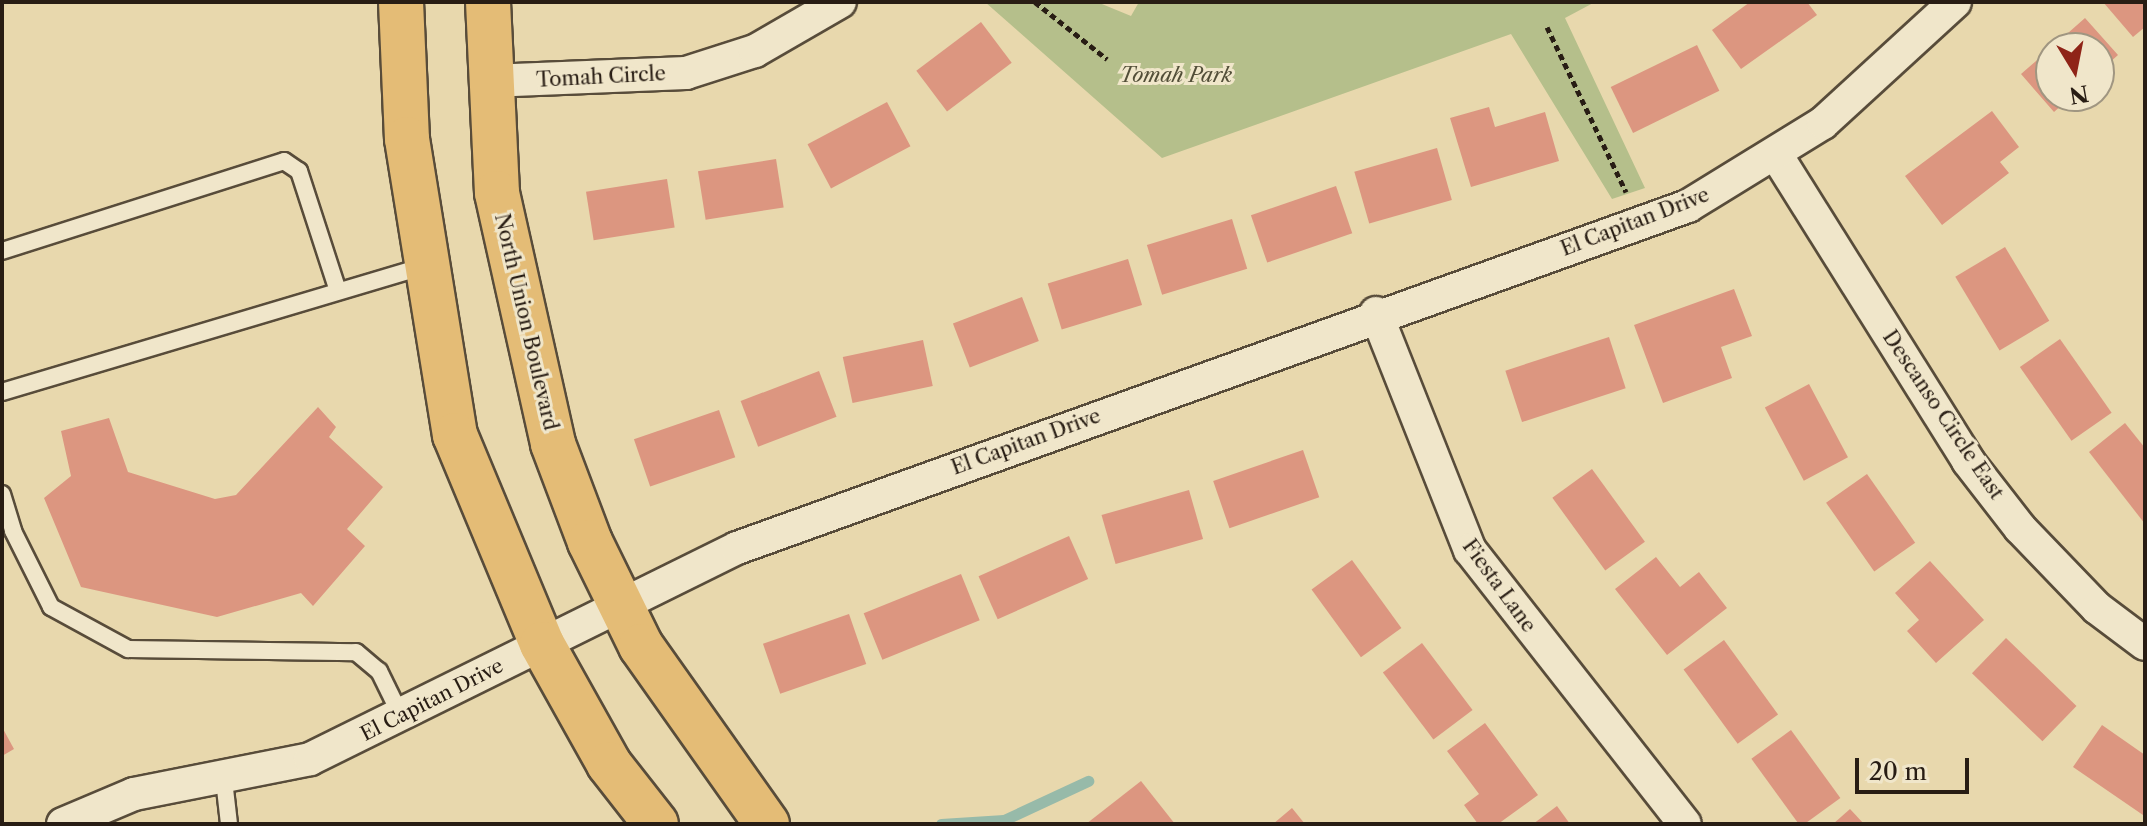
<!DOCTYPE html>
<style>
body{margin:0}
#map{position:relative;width:2147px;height:826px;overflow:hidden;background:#e8d8ad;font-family:"Libre Caslon Text",serif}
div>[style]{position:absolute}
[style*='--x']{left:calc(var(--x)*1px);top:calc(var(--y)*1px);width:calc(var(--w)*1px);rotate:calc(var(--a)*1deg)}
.green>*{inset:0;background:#b5bf8b}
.stream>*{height:11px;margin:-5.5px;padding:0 5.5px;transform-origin:5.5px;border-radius:5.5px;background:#97baa9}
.building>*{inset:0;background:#dc9680;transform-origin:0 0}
.path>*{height:5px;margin-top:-2.5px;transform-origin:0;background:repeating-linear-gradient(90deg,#281d14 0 6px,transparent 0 10px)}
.roads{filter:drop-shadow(2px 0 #584c3a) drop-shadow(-2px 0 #584c3a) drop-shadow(0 2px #584c3a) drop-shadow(0 -2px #584c3a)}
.lane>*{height:16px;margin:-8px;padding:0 8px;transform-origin:8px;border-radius:8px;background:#f0e6ca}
.street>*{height:32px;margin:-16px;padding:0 16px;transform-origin:16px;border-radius:16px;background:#f0e6ca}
.primary>*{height:44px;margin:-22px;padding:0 22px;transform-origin:22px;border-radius:22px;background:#e4bc76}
span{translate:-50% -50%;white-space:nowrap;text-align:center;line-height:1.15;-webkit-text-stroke:6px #f0e6ca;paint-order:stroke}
.park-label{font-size:20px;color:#524e38;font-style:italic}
.street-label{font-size:20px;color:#281d14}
.frame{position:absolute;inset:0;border:4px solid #281d14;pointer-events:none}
.north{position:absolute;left:2035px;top:32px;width:80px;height:80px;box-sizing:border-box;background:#f0e6ca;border:2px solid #a09681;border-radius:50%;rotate:170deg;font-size:22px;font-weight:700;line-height:32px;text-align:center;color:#281d14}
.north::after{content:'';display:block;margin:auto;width:28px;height:36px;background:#8f2418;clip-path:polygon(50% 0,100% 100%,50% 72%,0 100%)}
.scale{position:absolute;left:1855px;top:758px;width:114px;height:36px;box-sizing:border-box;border:4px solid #281d14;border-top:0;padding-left:10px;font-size:24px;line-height:28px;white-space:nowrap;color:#281d14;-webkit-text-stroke:6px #f0e6ca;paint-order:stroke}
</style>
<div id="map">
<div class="green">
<i style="clip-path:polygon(985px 2px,1097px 2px,1131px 16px,1139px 2px,1595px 2px,1565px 18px,1645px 188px,1612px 199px,1511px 34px,1162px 158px)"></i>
</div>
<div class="stream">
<i style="--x:941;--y:824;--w:63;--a:-3.6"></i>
<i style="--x:1004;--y:820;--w:93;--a:-24.9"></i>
</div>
<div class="building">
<i style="clip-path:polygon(1750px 2px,1807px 2px,1817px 15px,1741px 69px,1712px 30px)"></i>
<i style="clip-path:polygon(2103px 2px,2145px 2px,2145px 27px,2133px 37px)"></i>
<i style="clip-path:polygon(2085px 18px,2118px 55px,2099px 72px,2099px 48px,2051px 48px)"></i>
<i style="left:981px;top:22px;width:51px;height:81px;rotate:53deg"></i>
<i style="left:1697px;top:45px;width:51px;height:96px;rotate:64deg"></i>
<i style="clip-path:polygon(2051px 48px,2051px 96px,2072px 96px,2054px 112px,2021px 74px)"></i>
<i style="left:887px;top:102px;width:50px;height:90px;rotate:62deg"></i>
<i style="clip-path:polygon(1489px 107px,1495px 127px,1545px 112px,1559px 161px,1471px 187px,1450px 118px)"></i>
<i style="clip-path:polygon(1992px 111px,2019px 147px,2000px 162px,2009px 173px,1942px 225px,1905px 176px)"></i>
<i style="left:1437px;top:148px;width:54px;height:86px;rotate:74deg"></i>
<i style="left:776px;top:159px;width:49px;height:79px;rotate:81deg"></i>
<i style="left:667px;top:179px;width:49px;height:82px;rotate:81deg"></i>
<i style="left:1336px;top:186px;width:50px;height:90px;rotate:71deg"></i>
<i style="left:1232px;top:219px;width:52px;height:89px;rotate:73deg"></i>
<i style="left:2005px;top:247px;width:86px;height:58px;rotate:59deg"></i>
<i style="left:1128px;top:259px;width:48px;height:84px;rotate:73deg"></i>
<i style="clip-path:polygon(1734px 289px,1752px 336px,1721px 347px,1732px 378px,1663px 403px,1634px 325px)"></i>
<i style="left:1022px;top:297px;width:47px;height:74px;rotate:69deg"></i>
<i style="left:1609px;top:337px;width:54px;height:109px;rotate:72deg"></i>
<i style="left:2060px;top:339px;width:90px;height:49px;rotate:55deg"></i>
<i style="left:923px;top:340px;width:47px;height:82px;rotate:78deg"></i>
<i style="left:819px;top:371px;width:49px;height:84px;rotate:69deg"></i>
<i style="left:1809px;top:384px;width:83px;height:50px;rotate:62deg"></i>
<i style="clip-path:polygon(318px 407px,336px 427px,329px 437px,383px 487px,347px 529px,365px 546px,313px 606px,301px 593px,217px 617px,81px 587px,44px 498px,71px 476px,61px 431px,109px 418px,128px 472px,215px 499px,236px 495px)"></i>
<i style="left:719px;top:410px;width:50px;height:90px;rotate:71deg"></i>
<i style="clip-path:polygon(2125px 423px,2145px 448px,2145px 524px,2089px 452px)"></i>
<i style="left:1303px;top:450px;width:50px;height:95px;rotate:71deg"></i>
<i style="left:1592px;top:469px;width:90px;height:49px;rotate:54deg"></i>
<i style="left:1867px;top:474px;width:84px;height:50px;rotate:55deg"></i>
<i style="left:1189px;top:490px;width:51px;height:91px;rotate:74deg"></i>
<i style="left:1069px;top:536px;width:47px;height:99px;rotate:66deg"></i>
<i style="clip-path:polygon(1656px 557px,1680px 587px,1699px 572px,1727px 608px,1667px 655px,1615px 589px)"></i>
<i style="left:1352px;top:560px;width:84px;height:50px;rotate:54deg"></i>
<i style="clip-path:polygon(1930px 561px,1984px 620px,1936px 663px,1907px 631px,1919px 620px,1895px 593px)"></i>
<i style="left:961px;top:574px;width:50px;height:105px;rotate:68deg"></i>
<i style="left:849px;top:614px;width:53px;height:91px;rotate:71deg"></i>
<i style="left:2006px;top:638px;width:98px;height:49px;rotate:44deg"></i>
<i style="left:1724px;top:640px;width:92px;height:50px;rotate:54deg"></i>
<i style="left:1422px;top:643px;width:84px;height:49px;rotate:53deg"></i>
<i style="clip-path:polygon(1485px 723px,1538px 795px,1498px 824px,1478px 824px,1464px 805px,1479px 794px,1447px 751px)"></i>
<i style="clip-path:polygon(2102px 725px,2145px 755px,2143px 815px,2073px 767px)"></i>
<i style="clip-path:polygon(2px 727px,14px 749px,2px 756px)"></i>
<i style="left:1791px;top:730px;width:84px;height:49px;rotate:54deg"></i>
<i style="clip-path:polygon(1141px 781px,1175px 824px,1086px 824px)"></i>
<i style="clip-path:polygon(1557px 806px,1570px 824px,1533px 824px)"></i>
<i style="clip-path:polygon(1292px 808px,1305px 824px,1273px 824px)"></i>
<i style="clip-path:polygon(1850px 809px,1864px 824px,1833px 824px)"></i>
</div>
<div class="path">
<i style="--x:1035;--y:2;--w:92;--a:38.4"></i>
<i style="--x:1547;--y:27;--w:183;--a:64.4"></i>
</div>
<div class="roads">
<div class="lane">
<i style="--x:2;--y:251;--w:296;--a:-17.7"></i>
<i style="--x:284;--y:161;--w:18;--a:34"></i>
<i style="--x:299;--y:171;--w:123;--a:72"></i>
<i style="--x:2;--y:392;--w:441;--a:-16.6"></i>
<i style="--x:2;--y:494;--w:39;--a:73"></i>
<i style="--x:13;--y:531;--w:85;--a:63.4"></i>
<i style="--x:51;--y:607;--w:88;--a:28.6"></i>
<i style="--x:128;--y:649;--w:228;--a:0.8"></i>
<i style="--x:356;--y:652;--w:30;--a:40"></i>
<i style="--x:379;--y:671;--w:50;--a:63.9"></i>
<i style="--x:224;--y:780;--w:44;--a:83.5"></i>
</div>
<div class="street">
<i style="--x:489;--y:81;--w:197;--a:-2.3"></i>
<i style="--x:686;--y:73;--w:72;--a:-17.7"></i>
<i style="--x:755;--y:51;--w:98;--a:-30"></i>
<i style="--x:1777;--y:156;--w:360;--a:57.9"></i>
<i style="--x:1968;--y:461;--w:85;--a:52.2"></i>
<i style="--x:2020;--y:528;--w:111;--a:46.1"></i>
<i style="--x:2097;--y:608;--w:60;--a:36.9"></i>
<i style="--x:1376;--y:313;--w:255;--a:68.4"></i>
<i style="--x:1470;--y:550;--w:348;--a:51.9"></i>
<i style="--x:63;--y:824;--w:77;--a:-22.9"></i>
<i style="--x:134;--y:794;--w:179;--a:-11.2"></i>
<i style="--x:310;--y:759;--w:476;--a:-26.3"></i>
<i style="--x:737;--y:548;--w:1011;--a:-19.78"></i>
<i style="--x:1688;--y:206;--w:158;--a:-31.6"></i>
<i style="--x:1823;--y:123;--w:179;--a:-42.5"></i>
</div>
<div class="primary">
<i style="--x:401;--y:2;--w:137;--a:87.5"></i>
<i style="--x:407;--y:139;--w:300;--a:80.8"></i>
<i style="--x:455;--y:435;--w:226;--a:67.4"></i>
<i style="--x:542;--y:644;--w:137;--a:60.8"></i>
<i style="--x:609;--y:764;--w:76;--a:51.9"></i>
<i style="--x:488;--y:2;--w:191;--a:87.3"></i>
<i style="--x:497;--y:193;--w:257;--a:77.4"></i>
<i style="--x:553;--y:444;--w:105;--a:69.3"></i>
<i style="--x:590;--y:542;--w:116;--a:63.9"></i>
<i style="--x:641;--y:646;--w:218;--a:54.7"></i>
</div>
</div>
<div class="park-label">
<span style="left:1176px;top:75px">Tomah Park</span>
</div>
<div class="street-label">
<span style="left:601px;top:77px;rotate:-3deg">Tomah Circle</span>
<span style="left:1635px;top:222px;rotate:-21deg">El Capitan Drive</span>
<span style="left:526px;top:322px;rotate:77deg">North Union Boulevard</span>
<span style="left:1943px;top:415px;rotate:56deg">Descanso Circle East</span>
<span style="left:1026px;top:442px;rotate:-20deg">El Capitan Drive</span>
<span style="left:1499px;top:586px;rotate:54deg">Fiesta Lane</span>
<span style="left:432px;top:700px;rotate:-27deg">El Capitan Drive</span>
</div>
<div class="frame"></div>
<div class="north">N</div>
<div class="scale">20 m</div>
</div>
